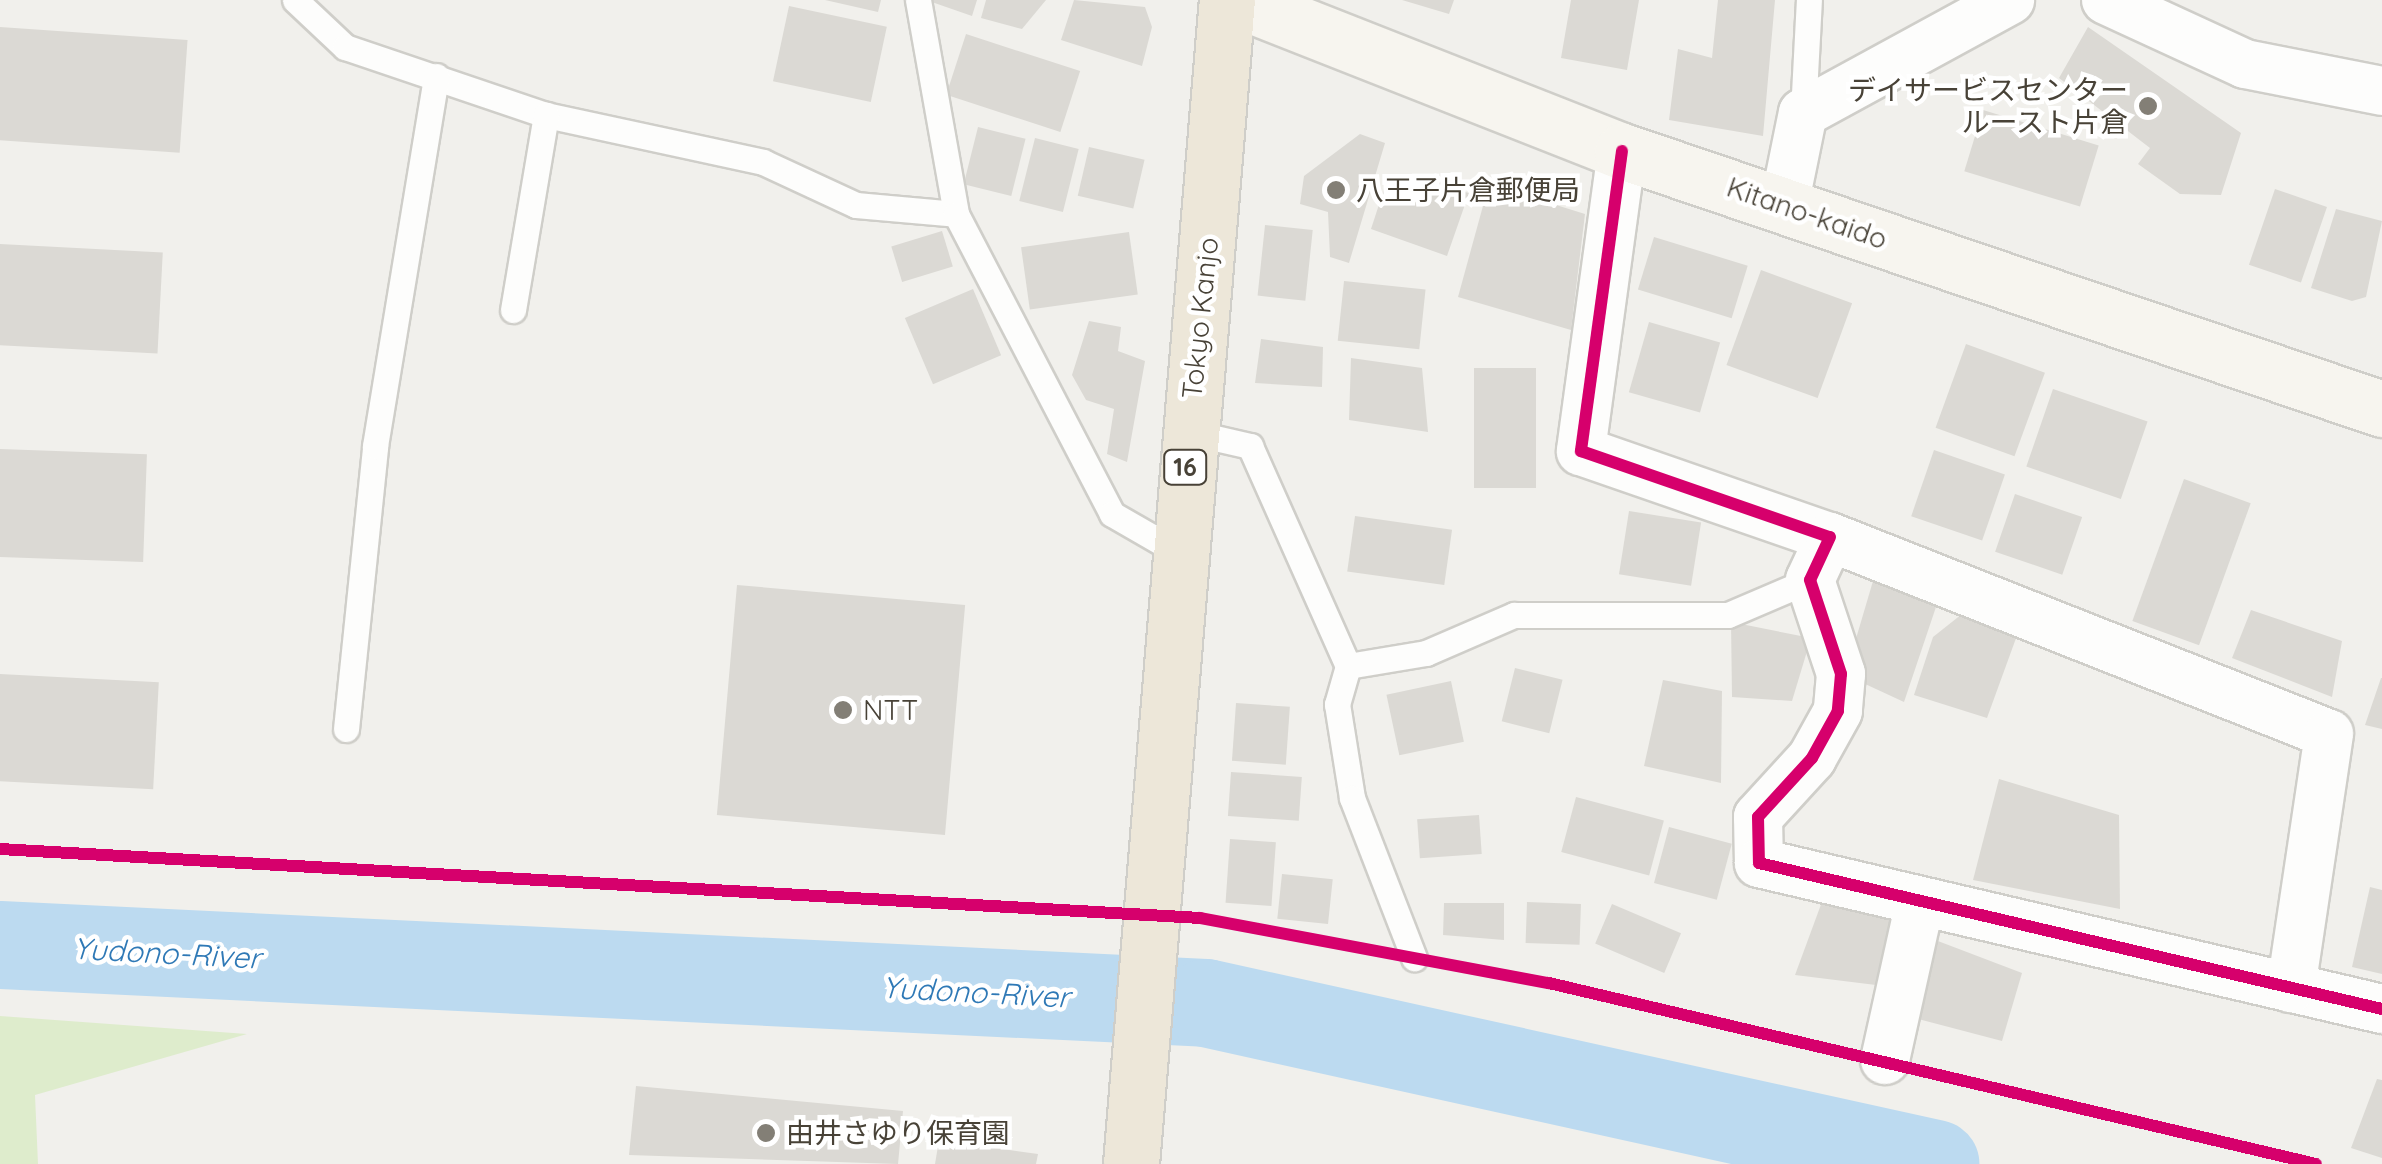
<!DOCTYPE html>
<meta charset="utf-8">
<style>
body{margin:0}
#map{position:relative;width:2382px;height:1164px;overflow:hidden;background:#f1f0ec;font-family:Quicksand,"Noto Sans JP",sans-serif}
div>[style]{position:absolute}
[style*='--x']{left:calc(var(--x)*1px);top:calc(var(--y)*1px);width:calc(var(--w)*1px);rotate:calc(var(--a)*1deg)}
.green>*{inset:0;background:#deeccc}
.river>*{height:88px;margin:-44px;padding:0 44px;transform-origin:44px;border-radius:44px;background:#bcdaf0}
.building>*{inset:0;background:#dbd9d4;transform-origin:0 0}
.roads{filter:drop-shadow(2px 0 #cfcec9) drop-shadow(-2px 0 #cfcec9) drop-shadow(0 2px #cfcec9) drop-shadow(0 -2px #cfcec9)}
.lane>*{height:25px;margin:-12.5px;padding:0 12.5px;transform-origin:12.5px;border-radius:12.5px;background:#fdfdfc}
.street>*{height:48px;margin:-24px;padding:0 24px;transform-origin:24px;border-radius:24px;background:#fdfdfc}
.secondary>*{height:55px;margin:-27.5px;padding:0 27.5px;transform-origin:27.5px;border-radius:27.5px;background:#f7f5ef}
.highway>*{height:55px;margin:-27.5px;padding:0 27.5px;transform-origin:27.5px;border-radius:27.5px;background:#ede7d9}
.cycleway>*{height:12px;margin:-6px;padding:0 6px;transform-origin:6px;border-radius:6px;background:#d6006c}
.dots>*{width:28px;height:28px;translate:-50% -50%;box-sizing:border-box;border:5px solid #fff;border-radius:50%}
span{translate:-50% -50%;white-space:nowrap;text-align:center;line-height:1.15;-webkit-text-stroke:9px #fff;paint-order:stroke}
.shield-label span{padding:2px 8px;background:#fff;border:2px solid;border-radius:8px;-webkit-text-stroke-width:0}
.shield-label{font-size:25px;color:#484237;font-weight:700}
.poi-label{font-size:28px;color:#484237}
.right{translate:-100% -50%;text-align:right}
.left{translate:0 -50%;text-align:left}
.street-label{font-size:28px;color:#484237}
.water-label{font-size:30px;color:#2f79b6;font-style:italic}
</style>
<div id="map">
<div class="green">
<i style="clip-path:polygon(0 1016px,247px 1034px,35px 1095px,38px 1164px,0 1164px)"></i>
</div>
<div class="river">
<i style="--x:0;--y:945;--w:1207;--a:2.75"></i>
<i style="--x:1206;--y:1003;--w:747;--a:12.45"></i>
</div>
<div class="building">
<i style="clip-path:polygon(825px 0,881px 0,878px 12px)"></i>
<i style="clip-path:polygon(926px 0,977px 0,972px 16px)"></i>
<i style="clip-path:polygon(986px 0,1046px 0,1022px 29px,981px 18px)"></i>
<i style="clip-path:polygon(1074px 0,1145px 7px,1152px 27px,1142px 66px,1061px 40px)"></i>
<i style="clip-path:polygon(1402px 0,1454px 0,1449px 14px)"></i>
<i style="clip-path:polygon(1571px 0,1639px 0,1627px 70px,1561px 58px)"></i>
<i style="clip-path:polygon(1718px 0,1775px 0,1763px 136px,1669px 120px,1678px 49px,1712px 58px)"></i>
<i style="left:789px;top:6px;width:100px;height:77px;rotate:12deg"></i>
<i style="left:0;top:27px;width:188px;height:113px;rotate:4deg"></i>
<i style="clip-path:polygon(2088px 27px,2241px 133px,2221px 195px,2180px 194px,2138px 164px,2150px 148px,2059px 78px)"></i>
<i style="left:966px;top:34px;width:120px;height:64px;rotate:18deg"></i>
<i style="left:1983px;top:110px;width:121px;height:64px;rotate:17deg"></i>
<i style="left:978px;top:127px;width:49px;height:59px;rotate:14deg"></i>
<i style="clip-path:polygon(1360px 134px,1385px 143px,1349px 263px,1330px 257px,1328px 212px,1300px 204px,1304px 176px)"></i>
<i style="left:1035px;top:138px;width:45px;height:65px;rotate:14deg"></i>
<i style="left:1089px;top:147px;width:57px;height:50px;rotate:13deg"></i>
<i style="clip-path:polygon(1389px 174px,1469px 193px,1447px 256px,1371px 229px)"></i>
<i style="clip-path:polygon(1489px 184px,1585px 214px,1571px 330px,1458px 297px)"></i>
<i style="left:2275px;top:189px;width:55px;height:80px;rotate:19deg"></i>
<i style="clip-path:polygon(2336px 209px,2382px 221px,2366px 297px,2352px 301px,2311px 288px)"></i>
<i style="left:1265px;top:225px;width:48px;height:71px;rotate:6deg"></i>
<i style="left:942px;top:231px;width:37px;height:53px;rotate:73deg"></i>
<i style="left:1129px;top:232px;width:63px;height:109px;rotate:82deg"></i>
<i style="left:1654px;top:237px;width:98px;height:55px;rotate:17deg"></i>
<i style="left:0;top:244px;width:163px;height:101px;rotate:3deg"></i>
<i style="left:1761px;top:270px;width:97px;height:101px;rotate:20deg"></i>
<i style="left:1344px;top:281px;width:82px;height:60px;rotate:6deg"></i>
<i style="left:973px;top:289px;width:72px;height:74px;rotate:67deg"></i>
<i style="clip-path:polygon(1089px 321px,1121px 327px,1118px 351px,1145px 361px,1127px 462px,1107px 454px,1114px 409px,1086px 400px,1072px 375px)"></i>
<i style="left:1649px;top:322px;width:74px;height:73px;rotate:16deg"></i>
<i style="clip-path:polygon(1261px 339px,1323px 347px,1322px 387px,1255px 383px)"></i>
<i style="left:1966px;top:344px;width:84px;height:89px;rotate:20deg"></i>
<i style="clip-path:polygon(1351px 358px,1422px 368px,1428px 432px,1349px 420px)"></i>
<i style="left:1536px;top:368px;width:120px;height:62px;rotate:90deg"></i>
<i style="left:2053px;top:389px;width:100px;height:82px;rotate:19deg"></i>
<i style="left:0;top:449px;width:147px;height:108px;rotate:2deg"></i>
<i style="left:1934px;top:450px;width:75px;height:70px;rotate:19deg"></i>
<i style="left:2184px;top:479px;width:71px;height:151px;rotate:20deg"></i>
<i style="left:2015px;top:494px;width:71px;height:61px;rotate:19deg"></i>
<i style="left:1629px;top:511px;width:73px;height:64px;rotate:9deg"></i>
<i style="left:1355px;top:516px;width:98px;height:56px;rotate:8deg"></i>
<i style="clip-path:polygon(1873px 581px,1938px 601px,1904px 702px,1863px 683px,1855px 642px)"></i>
<i style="left:737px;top:585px;width:229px;height:231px;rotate:5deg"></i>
<i style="clip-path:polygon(2251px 610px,2342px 641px,2332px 697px,2232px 658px)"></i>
<i style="clip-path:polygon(1962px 614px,2019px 630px,1987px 718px,1914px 695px,1933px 637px)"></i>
<i style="clip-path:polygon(1731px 622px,1811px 638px,1792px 701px,1732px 697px)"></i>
<i style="left:1515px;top:668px;width:49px;height:55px;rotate:14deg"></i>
<i style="left:0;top:674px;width:159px;height:107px;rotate:3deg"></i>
<i style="clip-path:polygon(2381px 678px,2382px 678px,2382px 729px,2365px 725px)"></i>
<i style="clip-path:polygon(1663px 680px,1722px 691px,1721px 783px,1644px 766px)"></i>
<i style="left:1451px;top:681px;width:62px;height:66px;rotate:78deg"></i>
<i style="left:1236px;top:703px;width:54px;height:58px;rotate:4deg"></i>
<i style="left:1231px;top:772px;width:71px;height:44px;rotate:4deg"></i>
<i style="clip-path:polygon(1999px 779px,2119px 815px,2120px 909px,1973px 880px)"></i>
<i style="left:1576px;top:797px;width:91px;height:57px;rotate:15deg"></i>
<i style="left:1479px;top:815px;width:39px;height:62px;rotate:86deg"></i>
<i style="left:1669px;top:827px;width:65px;height:58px;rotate:15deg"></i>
<i style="left:1230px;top:839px;width:46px;height:64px;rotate:4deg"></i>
<i style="left:1282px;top:874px;width:51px;height:45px;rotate:6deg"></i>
<i style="clip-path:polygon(2370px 887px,2382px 890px,2382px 974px,2352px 967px)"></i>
<i style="clip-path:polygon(1823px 899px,1907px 922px,1884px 986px,1795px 975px)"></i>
<i style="left:1527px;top:902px;width:54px;height:41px;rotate:2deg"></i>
<i style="clip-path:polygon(1444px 903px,1504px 903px,1504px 940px,1443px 935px)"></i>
<i style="left:1612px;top:904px;width:75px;height:43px;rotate:23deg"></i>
<i style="clip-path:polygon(1930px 938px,2022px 973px,2002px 1041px,1903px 1015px)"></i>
<i style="clip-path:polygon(2377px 1079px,2382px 1080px,2382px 1158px,2351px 1148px)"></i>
<i style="clip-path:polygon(636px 1086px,903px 1111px,898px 1164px,629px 1155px)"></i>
<i style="clip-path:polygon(939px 1140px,1038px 1154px,1036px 1164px,935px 1164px)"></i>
</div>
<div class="roads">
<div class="lane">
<i style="--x:295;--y:0;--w:69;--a:43.2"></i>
<i style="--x:345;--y:47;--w:212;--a:18.7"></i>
<i style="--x:546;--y:115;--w:222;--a:12.2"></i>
<i style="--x:763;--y:162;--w:102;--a:24.8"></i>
<i style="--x:856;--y:205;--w:100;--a:5.1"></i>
<i style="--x:918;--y:0;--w:217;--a:79.9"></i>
<i style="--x:956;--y:214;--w:338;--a:62.5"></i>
<i style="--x:1112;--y:514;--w:76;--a:29.9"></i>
<i style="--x:1803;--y:113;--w:113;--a:-87"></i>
<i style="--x:513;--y:310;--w:198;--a:-80.4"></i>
<i style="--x:1189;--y:432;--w:63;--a:12.9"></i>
<i style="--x:1250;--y:446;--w:241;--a:66"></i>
<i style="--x:1348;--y:666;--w:40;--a:106"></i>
<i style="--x:1337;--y:704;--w:95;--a:80.9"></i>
<i style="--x:1352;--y:798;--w:172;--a:68.8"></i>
<i style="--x:1348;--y:666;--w:79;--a:-9.5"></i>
<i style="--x:1426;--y:653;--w:96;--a:-23.4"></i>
<i style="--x:1514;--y:615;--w:214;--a:0"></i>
<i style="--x:1728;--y:615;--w:89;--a:-23.1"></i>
<i style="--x:346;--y:729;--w:284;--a:-84.1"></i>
<i style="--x:375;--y:446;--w:375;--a:-80.6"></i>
</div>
<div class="street">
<i style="--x:2106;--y:0;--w:153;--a:24.7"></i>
<i style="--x:2245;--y:64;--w:140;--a:11.1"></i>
<i style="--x:1622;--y:151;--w:303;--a:97.8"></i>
<i style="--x:1581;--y:451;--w:263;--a:19.1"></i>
<i style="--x:1830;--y:537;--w:47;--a:114.9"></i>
<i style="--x:1810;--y:580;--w:99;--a:71.7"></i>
<i style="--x:1841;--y:674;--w:37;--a:95"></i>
<i style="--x:1838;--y:711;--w:54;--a:119"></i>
<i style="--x:1812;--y:758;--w:80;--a:132.5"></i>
<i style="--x:1758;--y:817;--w:46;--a:88.8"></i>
<i style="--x:1759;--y:863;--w:640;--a:13.19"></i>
<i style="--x:1784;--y:206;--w:95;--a:-78.5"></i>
<i style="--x:1803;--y:113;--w:236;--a:-28.6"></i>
<i style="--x:1830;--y:537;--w:536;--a:21.54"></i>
<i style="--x:2329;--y:734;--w:257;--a:98.5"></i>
<i style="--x:1885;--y:1060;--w:162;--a:-77.5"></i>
</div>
<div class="secondary">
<i style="--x:1238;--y:0;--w:413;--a:21.5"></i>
<i style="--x:1622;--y:151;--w:803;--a:18.75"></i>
</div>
<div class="highway">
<i style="--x:1131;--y:1164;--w:1168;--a:-85.29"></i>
</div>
</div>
<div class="cycleway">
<i style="--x:1622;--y:151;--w:303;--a:97.8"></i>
<i style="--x:1581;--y:451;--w:263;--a:19.1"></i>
<i style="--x:1830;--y:537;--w:47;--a:114.9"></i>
<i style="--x:1810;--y:580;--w:99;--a:71.7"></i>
<i style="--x:1841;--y:674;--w:37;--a:95"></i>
<i style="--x:1838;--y:711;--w:54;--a:119"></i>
<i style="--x:1812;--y:758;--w:80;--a:132.5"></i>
<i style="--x:1758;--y:817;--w:46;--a:88.8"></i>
<i style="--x:1759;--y:863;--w:640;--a:13.19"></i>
<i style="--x:0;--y:849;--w:1202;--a:3.29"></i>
<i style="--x:1200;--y:918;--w:355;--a:10.6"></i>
<i style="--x:1549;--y:983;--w:788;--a:13.28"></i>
</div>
<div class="dots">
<i style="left:2148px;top:106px;background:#837f76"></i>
<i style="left:1336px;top:190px;background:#837f76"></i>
<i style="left:843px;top:710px;background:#837f76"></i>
<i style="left:766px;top:1133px;background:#837f76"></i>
</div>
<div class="shield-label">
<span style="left:1185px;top:467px">16</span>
</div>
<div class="poi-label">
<span class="right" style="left:2128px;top:106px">デイサービスセンター<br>ルースト片倉</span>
<span class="left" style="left:1356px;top:190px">八王子片倉郵便局</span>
<span class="left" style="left:863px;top:710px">NTT</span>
<span class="left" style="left:786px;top:1133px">由井さゆり保育園</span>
</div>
<div class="street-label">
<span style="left:1807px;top:213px;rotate:19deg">Kitano-kaido</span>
<span style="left:1200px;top:318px;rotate:-84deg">Tokyo Kanjo</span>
</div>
<div class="water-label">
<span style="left:167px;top:953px;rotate:3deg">Yudono-River</span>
<span style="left:976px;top:992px;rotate:3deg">Yudono-River</span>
</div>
</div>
